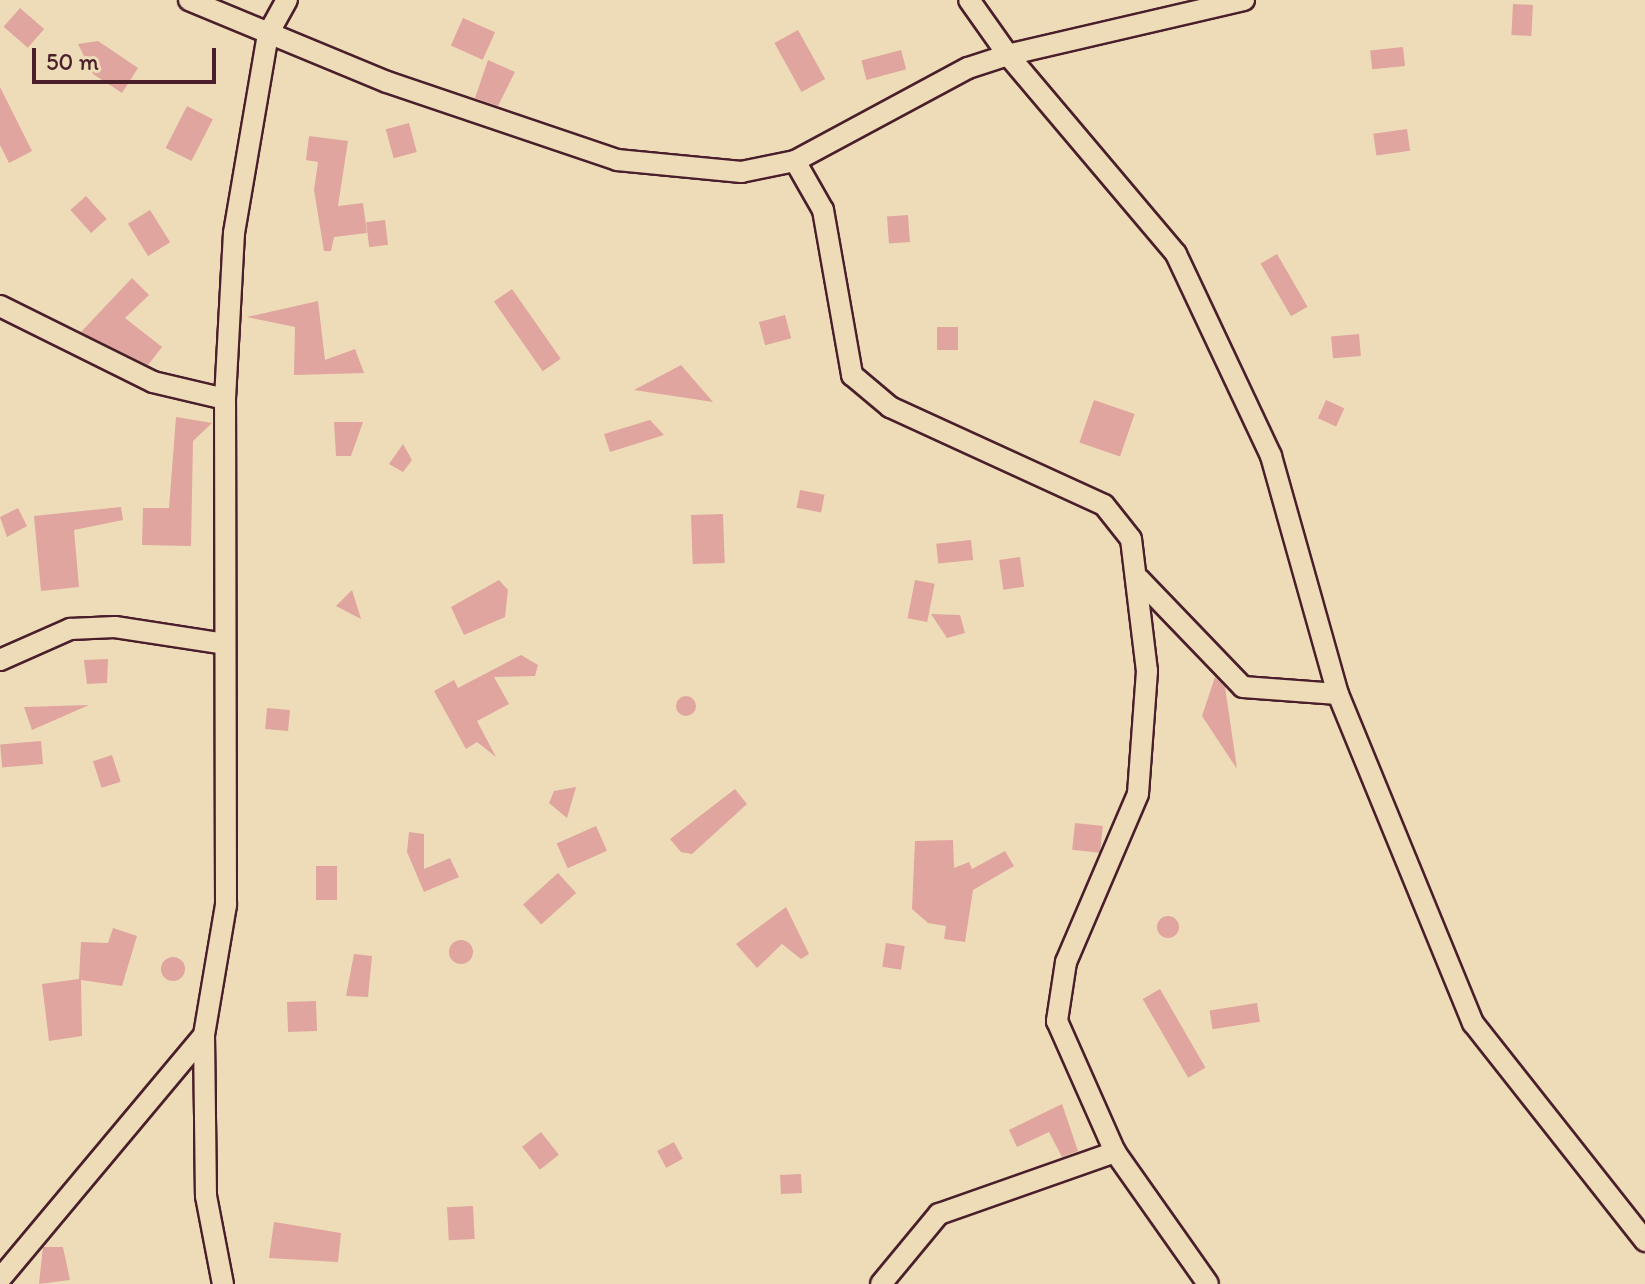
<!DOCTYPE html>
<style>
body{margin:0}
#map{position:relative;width:1645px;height:1284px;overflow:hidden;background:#eedcb9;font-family:Itim,sans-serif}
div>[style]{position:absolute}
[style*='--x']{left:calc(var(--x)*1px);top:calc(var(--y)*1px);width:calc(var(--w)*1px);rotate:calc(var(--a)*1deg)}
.building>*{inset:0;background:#dfa59e;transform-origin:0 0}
.round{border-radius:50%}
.roads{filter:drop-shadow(2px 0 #4a1f2b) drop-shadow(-2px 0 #4a1f2b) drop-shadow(0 2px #4a1f2b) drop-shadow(0 -2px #4a1f2b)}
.minor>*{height:20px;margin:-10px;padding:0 10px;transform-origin:10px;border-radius:10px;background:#eedcb9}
span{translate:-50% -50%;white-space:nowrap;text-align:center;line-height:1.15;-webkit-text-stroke:6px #eedcb9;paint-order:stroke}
.scale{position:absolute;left:32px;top:48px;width:184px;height:36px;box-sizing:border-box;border:4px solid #4a1f2b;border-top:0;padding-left:10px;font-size:24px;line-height:28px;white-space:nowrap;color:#4a1f2b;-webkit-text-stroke:6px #eedcb9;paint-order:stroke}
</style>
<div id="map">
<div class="building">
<i style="left:1513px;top:4px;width:20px;height:31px;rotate:3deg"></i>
<i style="left:20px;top:8px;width:32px;height:25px;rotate:41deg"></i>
<i style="left:463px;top:18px;width:35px;height:30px;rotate:24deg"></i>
<i style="left:798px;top:30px;width:56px;height:27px;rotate:61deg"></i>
<i style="clip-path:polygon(98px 41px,138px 68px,122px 93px,93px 74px,78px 44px)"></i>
<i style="left:1403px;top:47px;width:19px;height:33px;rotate:84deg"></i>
<i style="left:901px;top:50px;width:20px;height:41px;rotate:75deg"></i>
<i style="clip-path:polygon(488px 60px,515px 72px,498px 106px,475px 98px)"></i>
<i style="clip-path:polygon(0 87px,32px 151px,9px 163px,0 145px)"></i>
<i style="left:187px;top:106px;width:29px;height:47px;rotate:27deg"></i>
<i style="left:409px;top:123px;width:30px;height:24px;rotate:75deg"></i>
<i style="left:1407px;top:129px;width:22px;height:34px;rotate:82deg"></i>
<i style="clip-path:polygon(309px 136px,348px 141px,338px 206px,363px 203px,367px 233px,334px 237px,331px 251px,324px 251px,314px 190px,318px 162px,306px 160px)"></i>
<i style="left:86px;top:196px;width:31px;height:21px;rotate:48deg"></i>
<i style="left:150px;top:210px;width:38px;height:26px;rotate:58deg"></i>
<i style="left:908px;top:215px;width:27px;height:21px;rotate:86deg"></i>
<i style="left:385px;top:220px;width:25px;height:19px;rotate:83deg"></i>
<i style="left:1277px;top:254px;width:61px;height:19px;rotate:60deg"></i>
<i style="clip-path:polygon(132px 278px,149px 295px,125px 318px,162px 347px,148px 365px,81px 332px)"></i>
<i style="left:512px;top:289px;width:85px;height:22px;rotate:55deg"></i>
<i style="clip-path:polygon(318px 301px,325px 360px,355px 349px,364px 373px,294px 375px,295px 327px,247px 317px)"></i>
<i style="left:785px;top:315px;width:24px;height:27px;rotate:75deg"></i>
<i style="left:937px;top:327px;width:21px;height:23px"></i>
<i style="left:1359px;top:334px;width:22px;height:28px;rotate:85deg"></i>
<i style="clip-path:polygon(681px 365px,713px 402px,634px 390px)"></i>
<i style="left:1094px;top:400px;width:43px;height:45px;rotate:19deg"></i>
<i style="left:1326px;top:400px;width:20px;height:20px;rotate:24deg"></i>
<i style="clip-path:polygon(176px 417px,212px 423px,193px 441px,191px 546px,142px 545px,143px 508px,169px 508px)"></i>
<i style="clip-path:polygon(650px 420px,664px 435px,610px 452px,604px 434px)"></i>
<i style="clip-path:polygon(334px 422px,363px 422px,351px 456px,336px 456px)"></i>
<i style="clip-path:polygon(403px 444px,412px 460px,403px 472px,389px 464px)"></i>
<i style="left:800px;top:490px;width:25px;height:18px;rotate:11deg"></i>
<i style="clip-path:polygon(121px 507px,123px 520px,74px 530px,79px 587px,41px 591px,34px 516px)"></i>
<i style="clip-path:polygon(18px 508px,27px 526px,7px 537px,0 517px)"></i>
<i style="left:723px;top:514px;width:49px;height:32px;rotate:88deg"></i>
<i style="left:971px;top:540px;width:20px;height:35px;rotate:84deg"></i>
<i style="left:1020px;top:557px;width:30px;height:21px;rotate:82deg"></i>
<i style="clip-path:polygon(499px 580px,508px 590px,505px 617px,464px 635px,451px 607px)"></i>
<i style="left:915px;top:580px;width:20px;height:39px;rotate:11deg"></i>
<i style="clip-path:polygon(352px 590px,361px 619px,336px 606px)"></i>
<i style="clip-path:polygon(931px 614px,960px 615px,965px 633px,947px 638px)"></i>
<i style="clip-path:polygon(521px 655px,538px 665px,535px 676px,494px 677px,509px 704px,477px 721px,496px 757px,477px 742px,466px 749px,434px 691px,454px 680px,458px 688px)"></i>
<i style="clip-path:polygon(108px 659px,107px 683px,87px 684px,84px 660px)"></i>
<i style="clip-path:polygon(1215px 677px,1225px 687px,1237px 769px,1202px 716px)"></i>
<i class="round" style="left:676px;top:696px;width:20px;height:20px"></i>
<i style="clip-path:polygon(89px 705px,32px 730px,24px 707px)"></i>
<i style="left:267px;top:708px;width:23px;height:21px;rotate:5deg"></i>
<i style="left:41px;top:741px;width:23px;height:41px;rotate:85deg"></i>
<i style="left:112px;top:755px;width:28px;height:20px;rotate:72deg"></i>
<i style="clip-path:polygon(576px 787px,567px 818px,549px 803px,554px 791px)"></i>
<i style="clip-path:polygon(735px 789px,747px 804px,692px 854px,681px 852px,670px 839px)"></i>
<i style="left:1075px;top:823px;width:28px;height:27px;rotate:6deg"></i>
<i style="left:596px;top:826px;width:27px;height:43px;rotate:66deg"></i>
<i style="clip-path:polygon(409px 832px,424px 834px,424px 869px,450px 858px,459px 877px,424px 892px,407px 852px)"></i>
<i style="clip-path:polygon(953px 840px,954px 868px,969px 862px,972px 869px,1005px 851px,1014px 866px,973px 890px,965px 942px,944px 939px,946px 926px,928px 923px,912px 909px,915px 841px)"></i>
<i style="left:316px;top:866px;width:21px;height:34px"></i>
<i style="left:558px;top:873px;width:27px;height:47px;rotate:48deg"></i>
<i style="clip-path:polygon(786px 907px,809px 954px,801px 959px,782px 944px,757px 968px,736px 944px)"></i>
<i class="round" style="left:1157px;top:916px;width:22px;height:22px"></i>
<i style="clip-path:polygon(113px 928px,137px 936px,122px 986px,81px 980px,82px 1036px,49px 1041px,42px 984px,79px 979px,81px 942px,108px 943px)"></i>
<i class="round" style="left:449px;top:940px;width:24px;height:24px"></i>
<i style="left:886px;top:943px;width:19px;height:24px;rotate:9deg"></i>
<i style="clip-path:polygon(354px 954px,372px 956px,368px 997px,346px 996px)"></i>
<i class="round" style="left:161px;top:957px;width:24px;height:24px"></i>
<i style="left:1160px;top:989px;width:91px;height:20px;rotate:60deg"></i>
<i style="left:316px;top:1001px;width:30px;height:29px;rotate:88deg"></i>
<i style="left:1257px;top:1003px;width:19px;height:48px;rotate:81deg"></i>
<i style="clip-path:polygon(1062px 1104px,1078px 1151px,1062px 1157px,1049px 1132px,1017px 1147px,1009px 1130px)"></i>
<i style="left:541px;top:1132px;width:29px;height:24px;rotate:52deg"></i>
<i style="left:674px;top:1142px;width:19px;height:19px;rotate:62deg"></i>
<i style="left:801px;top:1174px;width:19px;height:21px;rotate:87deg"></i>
<i style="left:473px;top:1206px;width:33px;height:26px;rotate:87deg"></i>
<i style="clip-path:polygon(274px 1222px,341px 1233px,338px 1262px,269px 1258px)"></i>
<i style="clip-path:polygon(43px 1247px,63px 1247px,70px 1280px,39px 1284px)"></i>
</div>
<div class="roads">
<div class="minor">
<i style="--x:189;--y:0;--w:214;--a:22.5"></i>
<i style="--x:387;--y:82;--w:243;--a:18.7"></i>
<i style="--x:617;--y:160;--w:125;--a:5.5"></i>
<i style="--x:741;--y:172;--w:55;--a:-11.5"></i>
<i style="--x:795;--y:161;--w:196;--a:-28.3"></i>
<i style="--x:968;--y:68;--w:42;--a:-18"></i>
<i style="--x:1008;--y:55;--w:67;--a:-125.3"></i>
<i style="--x:1244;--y:0;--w:242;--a:166.9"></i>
<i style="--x:1008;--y:55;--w:260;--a:49.8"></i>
<i style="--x:1176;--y:254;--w:223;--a:64.8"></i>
<i style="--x:1271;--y:456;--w:247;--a:74.3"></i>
<i style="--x:1338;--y:694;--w:356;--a:67.7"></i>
<i style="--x:1473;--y:1023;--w:278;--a:51.7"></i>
<i style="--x:795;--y:161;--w:56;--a:60.3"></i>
<i style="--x:823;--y:210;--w:168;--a:80"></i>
<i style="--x:852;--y:375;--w:50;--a:40.1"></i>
<i style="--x:890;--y:407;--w:235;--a:24.6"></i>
<i style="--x:1104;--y:505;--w:43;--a:51.5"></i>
<i style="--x:1131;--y:539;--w:133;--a:83.1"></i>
<i style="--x:1147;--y:671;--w:123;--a:94.2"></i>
<i style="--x:1138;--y:794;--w:183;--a:113.2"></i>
<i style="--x:1066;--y:962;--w:60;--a:98.7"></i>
<i style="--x:1057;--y:1021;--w:143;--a:66.1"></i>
<i style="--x:1115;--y:1152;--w:161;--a:54.8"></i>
<i style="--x:0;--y:306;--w:171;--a:26.4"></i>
<i style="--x:153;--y:382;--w:74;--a:13.3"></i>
<i style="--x:1139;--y:579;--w:150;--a:46.1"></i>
<i style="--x:1243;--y:687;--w:95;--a:4.2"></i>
<i style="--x:0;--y:660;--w:77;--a:-23.9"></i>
<i style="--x:70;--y:629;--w:45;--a:-2.5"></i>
<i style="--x:115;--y:627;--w:111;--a:8.8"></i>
<i style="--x:204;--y:1035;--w:161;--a:89.3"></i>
<i style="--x:206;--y:1196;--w:90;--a:79.1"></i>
<i style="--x:0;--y:1279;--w:318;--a:-50.1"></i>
<i style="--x:204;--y:1035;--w:132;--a:-80.4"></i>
<i style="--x:226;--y:905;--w:506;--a:-90.11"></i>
<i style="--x:225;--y:399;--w:166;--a:-86.9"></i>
<i style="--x:234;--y:233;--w:202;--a:-80.3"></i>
<i style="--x:268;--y:34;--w:39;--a:-61"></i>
<i style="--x:881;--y:1284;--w:91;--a:-50.4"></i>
<i style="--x:939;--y:1214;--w:187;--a:-19.4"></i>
</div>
</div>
<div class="scale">50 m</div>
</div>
